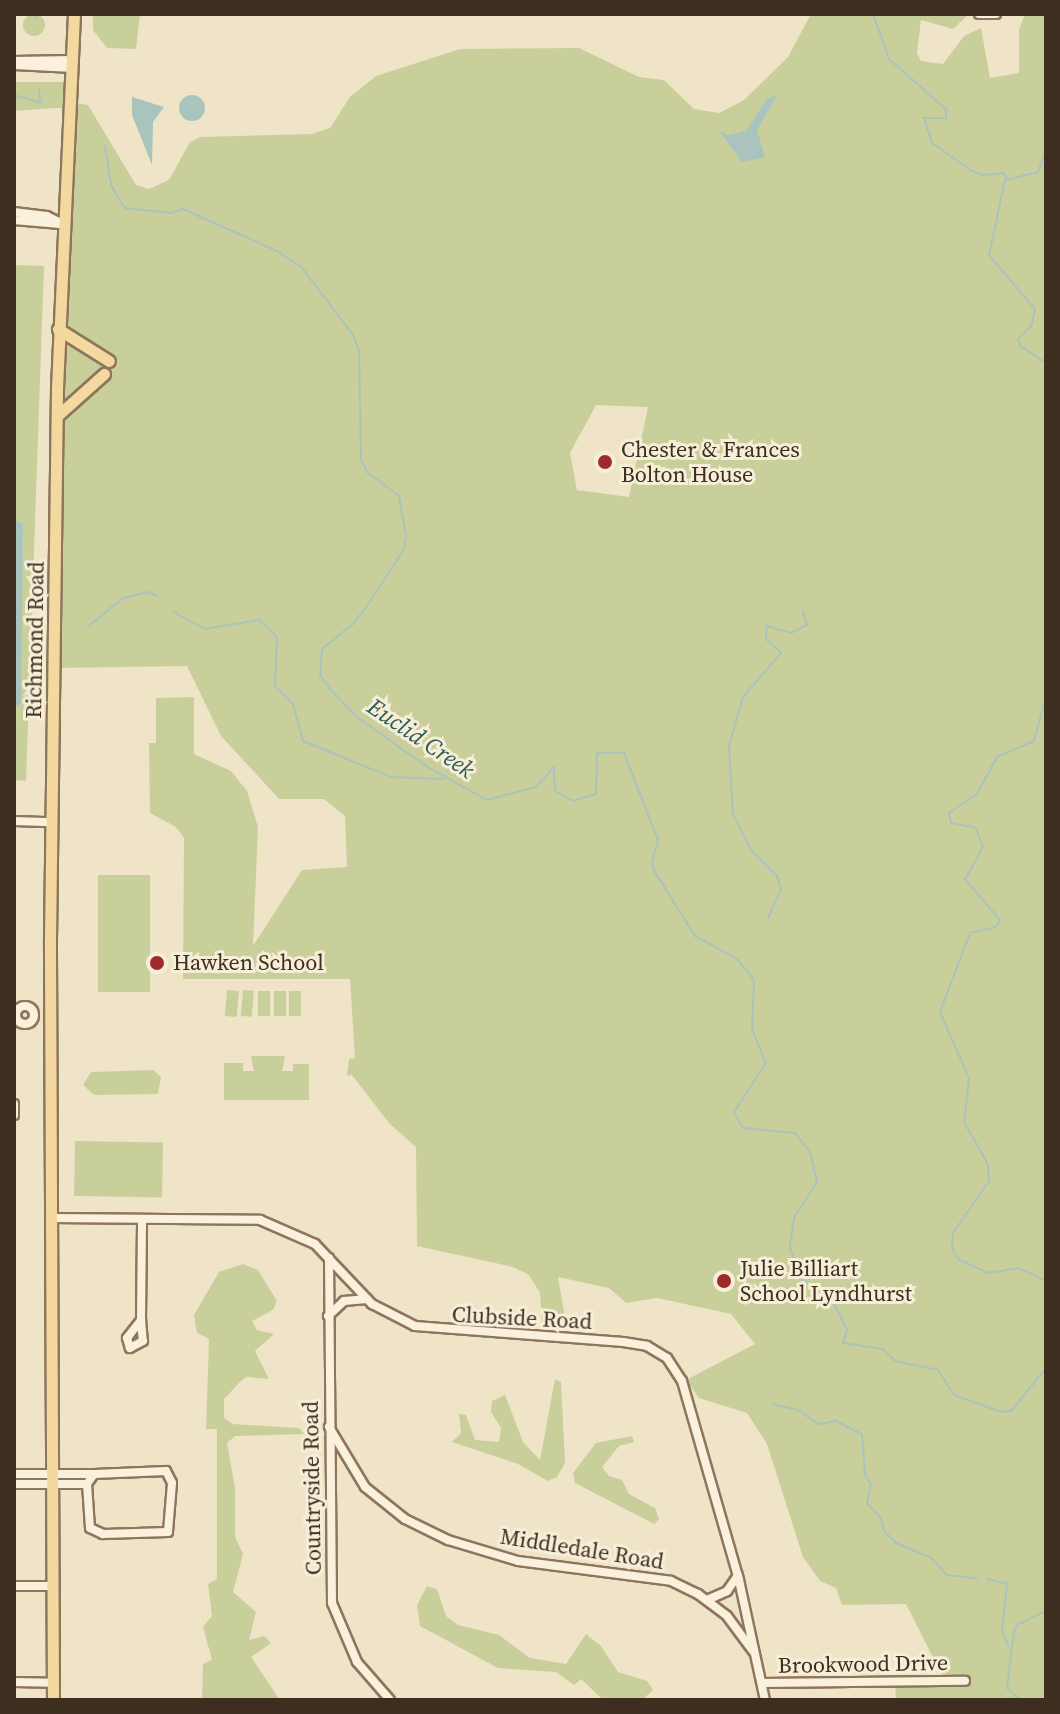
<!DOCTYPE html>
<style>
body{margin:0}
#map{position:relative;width:1060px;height:1714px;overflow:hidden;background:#f0e4c8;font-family:"Source Serif 4",serif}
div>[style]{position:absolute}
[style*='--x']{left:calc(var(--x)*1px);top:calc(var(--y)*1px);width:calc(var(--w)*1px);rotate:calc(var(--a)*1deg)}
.green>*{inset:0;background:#c9cf9b;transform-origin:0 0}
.round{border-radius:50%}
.water>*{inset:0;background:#a9c4bc}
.stream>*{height:2px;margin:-1px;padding:0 1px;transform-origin:1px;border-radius:1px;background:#a9c4bc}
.roads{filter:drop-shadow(2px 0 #8d765c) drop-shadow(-2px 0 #8d765c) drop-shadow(0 2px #8d765c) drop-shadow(0 -2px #8d765c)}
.minor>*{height:8px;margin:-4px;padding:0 4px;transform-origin:4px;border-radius:4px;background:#faf1dc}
.minor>.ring{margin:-4px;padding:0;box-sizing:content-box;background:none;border:8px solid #faf1dc;border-radius:50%}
.major>*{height:11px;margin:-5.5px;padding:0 5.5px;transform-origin:5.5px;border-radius:5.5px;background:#f3d9a0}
.dots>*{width:22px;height:22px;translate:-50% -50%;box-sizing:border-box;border:4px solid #f7eed8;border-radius:50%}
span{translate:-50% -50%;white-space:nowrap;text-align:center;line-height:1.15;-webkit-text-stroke:6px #f7eed8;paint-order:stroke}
.poi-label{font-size:22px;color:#3d2e20}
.left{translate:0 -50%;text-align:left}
.street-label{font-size:22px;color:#3d2e20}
.water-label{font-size:24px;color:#2f5d5a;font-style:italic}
.frame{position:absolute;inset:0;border:16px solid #3d2e20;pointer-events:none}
</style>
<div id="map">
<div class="green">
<i style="clip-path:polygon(93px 14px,140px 14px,136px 49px,107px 48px,93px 30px)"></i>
<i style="clip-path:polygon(evenodd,811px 14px,969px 14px,953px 29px,921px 20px,917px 53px,921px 61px,943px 64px,964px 36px,981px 28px,990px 78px,1019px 73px,1019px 29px,1025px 14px,1046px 14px,1046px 1700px,896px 1700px,895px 1682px,945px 1681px,906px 1604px,842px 1605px,836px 1588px,820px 1581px,803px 1557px,767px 1444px,747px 1413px,699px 1398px,686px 1380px,755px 1344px,731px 1314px,657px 1298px,626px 1303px,609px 1288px,558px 1277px,566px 1324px,551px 1327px,542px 1324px,540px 1293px,529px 1275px,513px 1267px,417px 1246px,416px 1147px,389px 1123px,352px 1075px,347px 1076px,349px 1059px,355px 1058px,350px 979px,183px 979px,184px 838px,176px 827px,150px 813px,149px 743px,156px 743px,156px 698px,194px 697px,194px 754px,231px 771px,247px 791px,258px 827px,253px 946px,302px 870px,347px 867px,345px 816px,324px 799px,279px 799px,221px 736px,187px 666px,55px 668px,70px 107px,14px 111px,14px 82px,73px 82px,71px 102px,88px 105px,136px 185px,149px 189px,169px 180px,190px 142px,200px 137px,312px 134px,330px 128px,350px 97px,376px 76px,460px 49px,579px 48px,639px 77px,664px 80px,694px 109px,719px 113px,744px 100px,788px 57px,811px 14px,596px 405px,648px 407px,629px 497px,577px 490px,570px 453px,596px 405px)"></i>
<i class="round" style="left:23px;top:14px;width:22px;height:22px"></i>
<i style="left:14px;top:265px;width:30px;height:515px;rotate:2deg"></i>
<i style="left:150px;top:875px;width:117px;height:52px;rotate:90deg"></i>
<i style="left:227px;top:990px;width:12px;height:26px;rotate:5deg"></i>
<i style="left:243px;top:990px;width:11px;height:26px;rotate:5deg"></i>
<i style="left:258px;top:991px;width:12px;height:25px"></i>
<i style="left:274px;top:991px;width:12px;height:25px"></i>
<i style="left:289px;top:991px;width:12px;height:25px"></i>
<i style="clip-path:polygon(251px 1056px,285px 1056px,282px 1071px,293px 1071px,293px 1064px,309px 1064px,309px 1100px,224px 1100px,224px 1063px,243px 1063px,243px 1071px,254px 1071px)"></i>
<i style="clip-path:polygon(153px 1070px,161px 1077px,158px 1094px,94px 1095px,83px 1085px,91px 1072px)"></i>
<i style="left:75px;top:1141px;width:88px;height:55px;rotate:1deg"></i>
<i style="clip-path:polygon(243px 1264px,258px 1270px,277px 1301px,273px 1310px,252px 1321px,257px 1330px,274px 1334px,255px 1351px,269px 1379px,246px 1377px,240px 1382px,224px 1399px,224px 1418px,233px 1424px,299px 1428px,304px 1434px,235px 1436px,227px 1443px,235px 1488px,235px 1537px,243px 1554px,233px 1592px,256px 1612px,249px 1640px,264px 1636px,271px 1643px,251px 1657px,280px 1700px,202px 1700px,203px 1664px,212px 1660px,203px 1627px,212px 1616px,208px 1584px,217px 1579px,217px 1429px,206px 1429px,209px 1339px,197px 1333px,194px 1315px,219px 1272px)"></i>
<i style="clip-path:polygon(555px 1379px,561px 1382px,565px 1463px,557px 1477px,548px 1481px,518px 1464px,452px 1442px,461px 1433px,459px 1414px,466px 1415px,475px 1440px,499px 1442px,501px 1428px,491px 1412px,492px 1401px,505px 1395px,523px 1442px,540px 1460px)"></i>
<i style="clip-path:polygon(632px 1436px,634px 1442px,619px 1446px,602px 1467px,609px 1476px,622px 1480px,629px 1494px,655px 1508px,659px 1519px,654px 1524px,575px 1483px,573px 1473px,596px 1443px)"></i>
<i style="clip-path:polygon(427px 1586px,437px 1589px,446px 1616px,458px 1625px,499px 1635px,530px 1658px,566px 1664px,586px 1634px,601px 1646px,618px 1672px,647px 1681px,653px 1690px,642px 1700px,603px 1700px,581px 1679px,574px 1685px,556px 1672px,498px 1668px,420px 1626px,417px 1605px)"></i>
</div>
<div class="water">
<i style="clip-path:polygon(778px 94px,757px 130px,765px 157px,742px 162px,718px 130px,728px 135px,746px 131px,766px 100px)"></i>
<i class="round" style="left:179px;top:95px;width:26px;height:26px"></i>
<i style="clip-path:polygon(132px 97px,164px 107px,153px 122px,152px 165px,132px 115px)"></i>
<i style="clip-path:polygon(14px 520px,23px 524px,21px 705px,14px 706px)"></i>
</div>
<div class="stream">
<i style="--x:35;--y:14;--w:5;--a:79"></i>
<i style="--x:873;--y:14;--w:48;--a:70.4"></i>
<i style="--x:889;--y:59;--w:76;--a:41.3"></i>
<i style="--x:946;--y:109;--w:9;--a:90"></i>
<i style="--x:946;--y:118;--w:22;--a:180"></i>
<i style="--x:924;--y:118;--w:26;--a:72"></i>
<i style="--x:932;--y:143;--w:47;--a:34.7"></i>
<i style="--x:971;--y:170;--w:13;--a:23"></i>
<i style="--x:983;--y:175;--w:20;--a:-6"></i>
<i style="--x:1003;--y:173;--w:6;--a:51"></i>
<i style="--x:39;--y:90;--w:10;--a:84"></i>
<i style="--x:14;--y:95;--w:29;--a:16"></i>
<i style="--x:105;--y:146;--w:39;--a:81"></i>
<i style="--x:111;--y:185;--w:27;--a:59"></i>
<i style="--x:125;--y:208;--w:46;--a:6.2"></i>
<i style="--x:171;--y:213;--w:13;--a:-18"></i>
<i style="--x:183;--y:209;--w:103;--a:24.1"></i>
<i style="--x:277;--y:251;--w:30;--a:34"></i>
<i style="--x:302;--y:268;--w:84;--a:52.7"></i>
<i style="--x:353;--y:335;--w:16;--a:68"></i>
<i style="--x:359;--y:350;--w:109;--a:88.9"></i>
<i style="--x:361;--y:459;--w:14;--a:65"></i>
<i style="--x:367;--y:472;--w:40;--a:37"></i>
<i style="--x:399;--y:496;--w:41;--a:80.1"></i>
<i style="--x:406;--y:536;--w:13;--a:99"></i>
<i style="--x:404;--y:549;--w:61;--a:122.9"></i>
<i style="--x:371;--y:600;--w:29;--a:126"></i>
<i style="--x:354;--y:623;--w:41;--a:140.9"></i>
<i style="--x:322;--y:649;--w:26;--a:94"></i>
<i style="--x:320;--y:675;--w:16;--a:55"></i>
<i style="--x:329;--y:688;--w:40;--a:46"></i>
<i style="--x:357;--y:717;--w:85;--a:35.4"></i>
<i style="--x:426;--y:766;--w:70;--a:29.1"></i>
<i style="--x:487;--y:800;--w:51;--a:-14.9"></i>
<i style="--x:536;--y:787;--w:27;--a:-48"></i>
<i style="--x:554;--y:767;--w:24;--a:88"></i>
<i style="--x:555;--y:791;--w:21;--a:29"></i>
<i style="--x:573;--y:801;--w:24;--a:-17"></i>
<i style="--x:596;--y:794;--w:41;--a:-88.6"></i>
<i style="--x:597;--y:753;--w:27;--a:0"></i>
<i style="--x:624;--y:753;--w:93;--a:68.7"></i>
<i style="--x:658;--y:840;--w:24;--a:105"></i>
<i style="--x:652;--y:863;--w:9;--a:72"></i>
<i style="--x:655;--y:872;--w:75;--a:58"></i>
<i style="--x:695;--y:936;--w:48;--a:28.7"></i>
<i style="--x:737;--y:959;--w:27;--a:51"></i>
<i style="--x:754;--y:980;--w:49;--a:92.3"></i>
<i style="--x:752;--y:1029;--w:37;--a:68"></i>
<i style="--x:766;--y:1063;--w:59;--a:123.1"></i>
<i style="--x:734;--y:1112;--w:18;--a:61"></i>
<i style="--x:743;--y:1128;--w:52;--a:5.5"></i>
<i style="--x:795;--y:1133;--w:24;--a:52"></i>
<i style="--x:810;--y:1152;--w:31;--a:77"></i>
<i style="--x:817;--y:1182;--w:43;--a:122.6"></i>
<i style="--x:794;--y:1218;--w:29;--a:98"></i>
<i style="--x:790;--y:1247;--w:31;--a:73"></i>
<i style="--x:799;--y:1277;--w:44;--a:36.6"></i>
<i style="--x:834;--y:1303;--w:30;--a:64"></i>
<i style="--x:847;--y:1330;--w:14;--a:107"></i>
<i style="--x:843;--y:1343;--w:40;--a:8.5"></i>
<i style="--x:883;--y:1349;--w:17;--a:45"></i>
<i style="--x:895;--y:1361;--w:44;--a:11.8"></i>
<i style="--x:938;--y:1370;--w:30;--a:57"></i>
<i style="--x:954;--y:1395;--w:50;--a:19.9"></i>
<i style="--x:1001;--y:1412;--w:11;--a:-10"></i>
<i style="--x:1012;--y:1410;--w:54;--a:-51"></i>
<i style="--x:1046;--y:150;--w:23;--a:110"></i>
<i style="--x:1038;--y:172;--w:34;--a:166"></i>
<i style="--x:1005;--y:180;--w:77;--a:102"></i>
<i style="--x:989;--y:255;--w:71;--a:49.6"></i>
<i style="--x:1035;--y:309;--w:16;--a:101"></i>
<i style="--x:1032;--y:325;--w:20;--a:135"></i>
<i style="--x:1018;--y:339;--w:7;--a:74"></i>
<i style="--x:1020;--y:346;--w:31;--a:33"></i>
<i style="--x:172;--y:611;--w:37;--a:29"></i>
<i style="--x:204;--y:629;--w:56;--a:-9.3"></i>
<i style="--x:259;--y:620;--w:25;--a:43"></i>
<i style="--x:277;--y:637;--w:49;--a:92.3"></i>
<i style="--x:275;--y:686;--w:25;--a:45"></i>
<i style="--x:293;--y:704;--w:38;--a:75"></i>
<i style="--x:303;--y:741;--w:95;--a:22.2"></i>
<i style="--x:391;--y:777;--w:53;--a:2.2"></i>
<i style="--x:89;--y:626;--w:44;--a:-39.5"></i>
<i style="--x:123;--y:598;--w:25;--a:-14"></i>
<i style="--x:147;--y:592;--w:11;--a:22"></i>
<i style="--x:1046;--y:697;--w:46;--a:105.3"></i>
<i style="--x:1034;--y:741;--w:40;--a:156.6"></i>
<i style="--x:997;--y:757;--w:42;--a:118.4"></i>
<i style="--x:977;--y:794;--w:34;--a:146"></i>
<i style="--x:949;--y:813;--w:10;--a:79"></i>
<i style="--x:951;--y:823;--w:25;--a:11"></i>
<i style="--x:976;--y:828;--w:20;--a:70"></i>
<i style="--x:983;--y:847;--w:37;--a:119"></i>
<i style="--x:965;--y:879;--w:54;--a:49.5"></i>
<i style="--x:1000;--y:920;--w:8;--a:120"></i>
<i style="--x:996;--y:927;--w:27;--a:167"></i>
<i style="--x:970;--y:933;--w:85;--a:110.8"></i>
<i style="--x:940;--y:1012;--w:72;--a:66.3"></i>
<i style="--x:969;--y:1078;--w:44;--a:96.5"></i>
<i style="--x:964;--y:1122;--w:48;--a:60.3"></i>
<i style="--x:988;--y:1164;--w:17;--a:87"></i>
<i style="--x:989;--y:1181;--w:63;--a:124.7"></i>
<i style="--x:953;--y:1233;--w:15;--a:94"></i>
<i style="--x:952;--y:1248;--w:13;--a:61"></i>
<i style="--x:958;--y:1259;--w:33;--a:25"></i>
<i style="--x:988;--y:1273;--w:31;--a:-9"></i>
<i style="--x:1019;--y:1268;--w:30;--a:26"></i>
<i style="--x:768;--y:918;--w:32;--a:-66"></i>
<i style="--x:781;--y:889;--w:14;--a:-107"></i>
<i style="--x:777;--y:876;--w:37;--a:-135"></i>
<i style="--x:751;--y:850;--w:40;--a:-116.6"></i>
<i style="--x:733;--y:814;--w:68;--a:-93.4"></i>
<i style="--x:729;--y:746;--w:51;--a:-74.1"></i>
<i style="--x:743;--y:697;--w:58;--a:-49.2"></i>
<i style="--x:781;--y:653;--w:21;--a:-137"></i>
<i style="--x:766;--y:639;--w:13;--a:-86"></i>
<i style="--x:767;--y:626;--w:25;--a:16"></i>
<i style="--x:791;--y:633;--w:18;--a:-27"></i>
<i style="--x:807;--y:625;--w:15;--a:-106"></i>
<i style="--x:772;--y:1404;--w:27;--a:13"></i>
<i style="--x:798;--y:1410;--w:25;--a:34"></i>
<i style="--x:819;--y:1424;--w:17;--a:-10"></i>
<i style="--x:836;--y:1421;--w:29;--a:27"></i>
<i style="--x:862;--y:1434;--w:40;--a:85.7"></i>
<i style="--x:865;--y:1474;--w:12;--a:59"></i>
<i style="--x:871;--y:1484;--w:19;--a:102"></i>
<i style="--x:867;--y:1503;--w:21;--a:47"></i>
<i style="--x:881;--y:1518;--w:13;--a:77"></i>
<i style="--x:884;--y:1531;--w:17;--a:45"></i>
<i style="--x:896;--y:1543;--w:38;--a:23"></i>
<i style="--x:931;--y:1558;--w:23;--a:47"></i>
<i style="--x:947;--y:1575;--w:30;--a:6"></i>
<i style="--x:987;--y:1579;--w:21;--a:14"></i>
<i style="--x:1007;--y:1584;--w:46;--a:96.2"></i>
<i style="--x:1002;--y:1630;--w:18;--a:68"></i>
<i style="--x:1020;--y:1700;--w:18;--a:-137"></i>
<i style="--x:1007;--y:1688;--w:56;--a:-82.9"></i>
<i style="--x:1014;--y:1632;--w:8;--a:-67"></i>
<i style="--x:1017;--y:1625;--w:32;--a:-26"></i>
</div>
<div class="roads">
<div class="minor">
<i style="--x:979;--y:14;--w:17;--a:0"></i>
<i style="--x:14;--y:61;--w:60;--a:-1"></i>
<i style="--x:14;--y:65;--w:59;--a:2.9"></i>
<i style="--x:14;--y:212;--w:33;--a:7"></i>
<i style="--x:47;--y:216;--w:16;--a:27"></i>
<i style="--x:14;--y:220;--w:46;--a:5"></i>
<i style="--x:14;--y:821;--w:38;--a:2"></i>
<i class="ring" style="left:16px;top:1006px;width:10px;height:10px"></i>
<i style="--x:14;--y:1104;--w:11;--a:90"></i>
<i style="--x:51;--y:1218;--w:209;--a:0.5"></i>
<i style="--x:260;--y:1220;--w:60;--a:23.6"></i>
<i style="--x:315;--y:1244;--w:83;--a:46.5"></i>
<i style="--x:372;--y:1304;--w:48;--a:27.1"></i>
<i style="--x:415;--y:1326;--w:209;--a:4.4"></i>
<i style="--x:623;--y:1342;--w:24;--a:9"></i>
<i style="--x:647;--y:1346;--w:23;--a:31"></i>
<i style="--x:667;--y:1358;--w:27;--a:57"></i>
<i style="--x:682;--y:1381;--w:207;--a:74"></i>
<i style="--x:739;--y:1580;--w:123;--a:77.8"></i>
<i style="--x:329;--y:1258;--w:345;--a:89.5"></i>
<i style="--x:332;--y:1603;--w:64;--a:67"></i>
<i style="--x:357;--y:1662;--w:50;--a:49"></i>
<i style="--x:328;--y:1316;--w:22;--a:-43"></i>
<i style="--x:344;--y:1301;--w:23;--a:-5"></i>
<i style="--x:141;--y:1320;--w:21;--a:85"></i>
<i style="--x:143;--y:1341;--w:15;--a:152"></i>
<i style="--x:130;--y:1348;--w:10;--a:-107"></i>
<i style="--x:127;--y:1338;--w:23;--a:-52"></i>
<i style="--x:141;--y:1320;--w:101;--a:-89.4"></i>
<i style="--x:329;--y:1427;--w:70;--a:59"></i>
<i style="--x:365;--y:1487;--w:51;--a:38.7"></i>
<i style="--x:405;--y:1519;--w:48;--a:26"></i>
<i style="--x:448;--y:1540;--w:73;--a:16.7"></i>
<i style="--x:518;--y:1561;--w:154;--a:7.4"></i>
<i style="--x:671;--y:1581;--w:30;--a:26"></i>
<i style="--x:698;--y:1594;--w:36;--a:37"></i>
<i style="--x:727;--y:1616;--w:44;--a:53.4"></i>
<i style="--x:166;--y:1471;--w:13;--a:63"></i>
<i style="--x:172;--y:1483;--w:49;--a:94.7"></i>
<i style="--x:168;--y:1532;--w:65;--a:178.2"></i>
<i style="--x:103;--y:1534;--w:14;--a:-155"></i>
<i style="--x:90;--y:1528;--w:44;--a:-93.9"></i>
<i style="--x:87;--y:1484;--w:12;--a:-55"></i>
<i style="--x:94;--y:1474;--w:72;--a:-2.4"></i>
<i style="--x:14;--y:1474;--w:79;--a:0"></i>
<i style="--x:14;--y:1484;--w:73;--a:0"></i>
<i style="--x:14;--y:1586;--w:39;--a:0"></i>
<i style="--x:707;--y:1600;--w:22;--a:-24"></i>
<i style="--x:727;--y:1591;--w:19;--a:-55"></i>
<i style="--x:14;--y:1682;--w:39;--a:1"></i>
<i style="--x:762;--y:1683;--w:203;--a:-0.6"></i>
</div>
<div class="major">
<i style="--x:58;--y:329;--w:60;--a:32.1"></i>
<i style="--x:57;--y:416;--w:63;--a:-41.8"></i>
<i style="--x:53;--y:1700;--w:761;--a:-90.23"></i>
<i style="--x:50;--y:939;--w:551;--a:-89.27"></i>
<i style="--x:57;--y:388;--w:374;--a:-87.4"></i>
</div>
</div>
<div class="dots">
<i style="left:605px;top:462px;background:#9e2a2b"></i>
<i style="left:157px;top:963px;background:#9e2a2b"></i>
<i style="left:724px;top:1281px;background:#9e2a2b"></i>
</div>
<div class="poi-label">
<span class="left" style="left:621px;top:462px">Chester &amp; Frances<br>Bolton House</span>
<span class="left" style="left:173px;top:963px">Hawken School</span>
<span class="left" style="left:740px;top:1281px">Julie Billiart<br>School Lyndhurst</span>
</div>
<div class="street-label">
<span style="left:35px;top:640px;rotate:-89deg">Richmond Road</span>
<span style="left:522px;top:1318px;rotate:3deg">Clubside Road</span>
<span style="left:312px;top:1488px;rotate:-91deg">Countryside Road</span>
<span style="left:582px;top:1549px;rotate:9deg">Middledale Road</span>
<span style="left:863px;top:1664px;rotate:-1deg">Brookwood Drive</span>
</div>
<div class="water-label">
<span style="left:421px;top:738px;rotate:34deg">Euclid Creek</span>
</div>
<div class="frame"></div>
</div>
